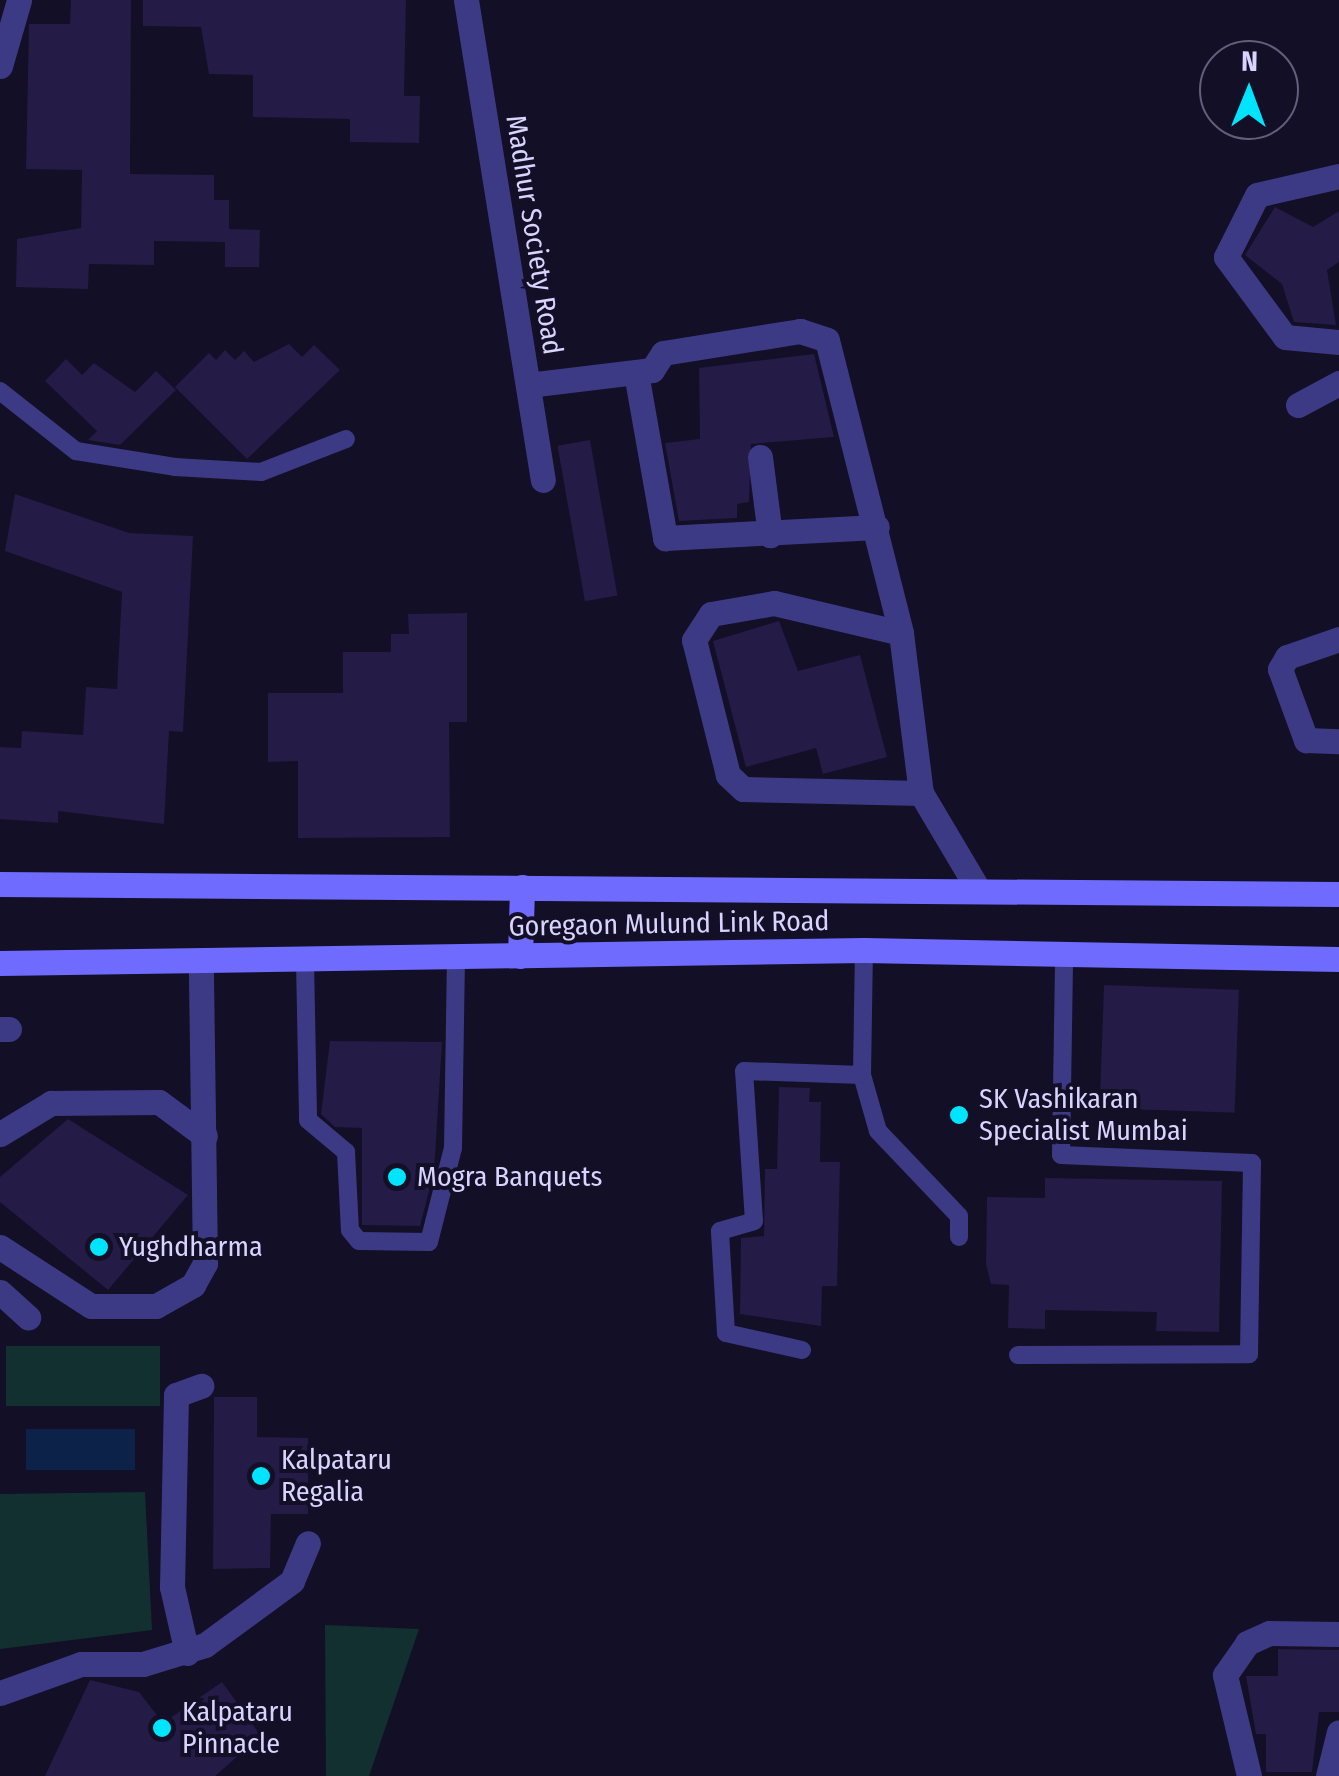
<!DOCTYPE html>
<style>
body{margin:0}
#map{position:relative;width:1339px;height:1776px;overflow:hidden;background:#130f26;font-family:"Fira Sans Condensed",sans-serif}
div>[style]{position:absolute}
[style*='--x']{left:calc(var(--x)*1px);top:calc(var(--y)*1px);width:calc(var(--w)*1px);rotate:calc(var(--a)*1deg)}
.green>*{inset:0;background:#12302f;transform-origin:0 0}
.water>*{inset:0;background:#0c2248;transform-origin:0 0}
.building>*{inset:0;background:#241b47;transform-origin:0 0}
.lane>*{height:18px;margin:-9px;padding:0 9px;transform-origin:9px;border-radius:9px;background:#3d3a85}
.street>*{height:25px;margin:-12.5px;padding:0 12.5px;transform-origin:12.5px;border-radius:12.5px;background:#3d3a85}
.secondary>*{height:25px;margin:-12.5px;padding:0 12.5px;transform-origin:12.5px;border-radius:12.5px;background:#6f6bff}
.dots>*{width:28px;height:28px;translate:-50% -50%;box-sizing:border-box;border:5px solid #130f26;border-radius:50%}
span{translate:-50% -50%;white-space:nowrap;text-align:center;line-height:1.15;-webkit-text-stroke:8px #130f26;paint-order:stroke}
.street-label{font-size:28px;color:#d9d4ff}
.poi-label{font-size:28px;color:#d9d4ff}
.left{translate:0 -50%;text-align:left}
.north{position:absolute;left:1199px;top:40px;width:100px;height:100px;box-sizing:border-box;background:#130f26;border:2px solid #625e7d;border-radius:50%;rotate:1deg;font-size:28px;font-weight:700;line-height:40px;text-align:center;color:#d9d4ff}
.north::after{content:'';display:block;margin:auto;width:35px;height:45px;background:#00e5ff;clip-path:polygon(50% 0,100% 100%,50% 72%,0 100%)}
</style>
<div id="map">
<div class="green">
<i style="left:6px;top:1346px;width:154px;height:60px"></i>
<i style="clip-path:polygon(145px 1492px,152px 1630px,0 1649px,0 1494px)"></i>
<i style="clip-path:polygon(325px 1625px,419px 1629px,369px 1776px,326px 1776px)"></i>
</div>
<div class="water">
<i style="left:26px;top:1429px;width:109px;height:41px"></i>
</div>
<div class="building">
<i style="clip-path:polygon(71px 0,131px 0,130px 174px,214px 175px,214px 200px,229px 200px,229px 229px,260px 230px,259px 267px,225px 267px,225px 242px,154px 241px,154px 265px,89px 264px,88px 289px,16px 287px,17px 239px,81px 228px,82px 170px,26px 169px,29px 24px,70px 24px)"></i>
<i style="clip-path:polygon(143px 0,406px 0,404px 96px,420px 96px,419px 143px,350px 142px,350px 119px,253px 117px,253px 75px,209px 74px,201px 27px,143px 26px)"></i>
<i style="clip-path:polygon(1275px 207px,1313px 227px,1339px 211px,1339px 262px,1327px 270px,1336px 325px,1294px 322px,1282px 284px,1245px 255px)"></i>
<i style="clip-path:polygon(289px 344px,302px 357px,314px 345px,340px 370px,247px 459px,175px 387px,209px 353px,216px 360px,225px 350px,235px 360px,244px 351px,254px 362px)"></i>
<i style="clip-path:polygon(814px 354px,834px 437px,751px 444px,749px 502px,737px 504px,737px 518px,679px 521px,665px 443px,700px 439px,699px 368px)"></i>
<i style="clip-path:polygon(66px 359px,82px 375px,94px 363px,135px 392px,156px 371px,176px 390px,120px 445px,88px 440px,97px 431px,45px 381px)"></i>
<i style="left:590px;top:440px;width:158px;height:33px;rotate:80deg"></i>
<i style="clip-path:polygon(15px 494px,129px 533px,193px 536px,183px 732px,169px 731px,164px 824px,58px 811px,58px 823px,0 819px,0 747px,21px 748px,22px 731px,83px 735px,86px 687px,117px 689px,122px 592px,5px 551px)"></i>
<i style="clip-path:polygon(467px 613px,467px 722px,449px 722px,450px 837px,298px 838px,298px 761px,268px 762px,268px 693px,343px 693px,343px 652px,391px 652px,391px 634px,409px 634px,408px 614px)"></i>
<i style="clip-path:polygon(779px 621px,798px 671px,860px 655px,887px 757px,823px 774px,816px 748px,746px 767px,713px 641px)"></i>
<i style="left:1104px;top:985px;width:135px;height:123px;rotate:2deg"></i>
<i style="clip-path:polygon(330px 1041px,442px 1042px,434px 1172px,420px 1226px,362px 1225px,362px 1128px,335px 1127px,321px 1114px)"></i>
<i style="clip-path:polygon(779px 1087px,810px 1088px,809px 1102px,821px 1102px,820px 1162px,840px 1162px,837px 1286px,822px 1286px,821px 1326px,740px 1314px,741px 1238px,764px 1236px,765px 1169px,777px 1169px)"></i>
<i style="clip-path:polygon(68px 1119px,188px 1195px,108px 1290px,0 1202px,0 1177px)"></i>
<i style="clip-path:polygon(1045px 1178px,1222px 1181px,1219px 1332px,1156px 1331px,1157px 1312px,1045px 1310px,1045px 1329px,1008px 1328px,1009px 1285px,991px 1284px,986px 1264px,987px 1197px,1045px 1198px)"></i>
<i style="clip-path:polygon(214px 1397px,257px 1397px,257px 1437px,308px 1438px,308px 1514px,271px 1514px,270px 1568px,213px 1569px)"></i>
<i style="clip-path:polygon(1278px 1649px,1339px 1650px,1339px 1712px,1319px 1712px,1312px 1772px,1266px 1772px,1266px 1734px,1256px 1734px,1246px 1676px,1278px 1676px)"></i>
<i style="clip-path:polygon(90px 1680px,139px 1692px,163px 1723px,222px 1682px,261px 1736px,215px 1776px,45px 1776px)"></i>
</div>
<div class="lane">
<i style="--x:0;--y:391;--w:97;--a:38.3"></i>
<i style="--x:76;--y:451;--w:100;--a:9.2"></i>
<i style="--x:175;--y:467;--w:86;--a:3.3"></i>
<i style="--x:261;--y:472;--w:91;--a:-21.2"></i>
<i style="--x:305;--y:960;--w:160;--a:88.9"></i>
<i style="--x:308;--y:1120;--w:50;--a:40.1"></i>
<i style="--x:346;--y:1152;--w:78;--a:87.1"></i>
<i style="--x:350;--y:1230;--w:14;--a:51"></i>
<i style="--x:359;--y:1241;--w:70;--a:0.8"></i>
<i style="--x:429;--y:1242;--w:97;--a:-75.7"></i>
<i style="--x:453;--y:1148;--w:191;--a:-89.1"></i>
<i style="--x:862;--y:1075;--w:58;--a:74.1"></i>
<i style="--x:878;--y:1131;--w:117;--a:46.4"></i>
<i style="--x:959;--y:1216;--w:21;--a:90"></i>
<i style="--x:802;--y:1350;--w:78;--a:-167.4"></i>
<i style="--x:726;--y:1333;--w:102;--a:-93.4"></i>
<i style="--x:720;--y:1231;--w:35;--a:-16"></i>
<i style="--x:754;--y:1221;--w:150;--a:-93.8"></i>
<i style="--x:744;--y:1071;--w:118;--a:1.9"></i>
<i style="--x:862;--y:1075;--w:125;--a:-89.1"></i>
<i style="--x:1018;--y:1355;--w:231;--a:-0.2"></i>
<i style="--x:1249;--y:1354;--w:191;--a:-89.1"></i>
<i style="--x:1252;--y:1163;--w:191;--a:-177.6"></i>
<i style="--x:1061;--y:1155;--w:202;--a:-89.1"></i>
</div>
<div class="street">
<i style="--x:466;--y:0;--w:486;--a:80.9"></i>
<i style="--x:0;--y:66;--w:69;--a:-73.9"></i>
<i style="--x:1339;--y:176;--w:84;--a:167"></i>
<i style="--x:1257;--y:195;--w:69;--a:116.6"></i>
<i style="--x:1226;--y:257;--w:99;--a:53.6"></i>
<i style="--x:1285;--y:337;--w:54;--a:5.3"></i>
<i style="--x:636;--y:373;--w:168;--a:80"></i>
<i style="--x:665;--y:538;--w:212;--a:-3"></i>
<i style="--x:528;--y:385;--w:125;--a:-6.9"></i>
<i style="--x:652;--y:370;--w:20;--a:-57"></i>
<i style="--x:663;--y:353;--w:139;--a:-9.1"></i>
<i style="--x:800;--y:331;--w:28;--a:18"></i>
<i style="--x:827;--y:340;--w:302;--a:75.8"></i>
<i style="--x:1298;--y:405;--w:47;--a:-28.2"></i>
<i style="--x:760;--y:457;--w:79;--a:82.7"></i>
<i style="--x:1339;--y:639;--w:55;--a:160.9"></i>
<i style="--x:1287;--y:657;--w:14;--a:120"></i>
<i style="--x:1280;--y:669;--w:76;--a:69.9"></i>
<i style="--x:1306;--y:740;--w:33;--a:2"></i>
<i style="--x:921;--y:793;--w:178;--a:-178.7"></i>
<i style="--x:743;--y:789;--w:21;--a:-137"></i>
<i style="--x:728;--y:775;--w:139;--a:-104.1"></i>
<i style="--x:694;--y:640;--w:31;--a:-57"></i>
<i style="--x:711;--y:614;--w:64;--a:-9.9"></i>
<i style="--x:774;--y:603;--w:130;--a:13.3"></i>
<i style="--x:901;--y:633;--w:161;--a:82.9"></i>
<i style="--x:921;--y:793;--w:112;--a:59.3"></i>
<i style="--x:0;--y:1029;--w:9;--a:0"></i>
<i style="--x:0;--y:1134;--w:60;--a:-31.3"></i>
<i style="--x:51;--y:1103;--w:108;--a:-0.5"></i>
<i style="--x:159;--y:1102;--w:57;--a:36.5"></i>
<i style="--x:0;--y:1247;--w:108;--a:33"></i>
<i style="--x:91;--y:1306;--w:65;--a:0"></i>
<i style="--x:156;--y:1306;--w:43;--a:-29.6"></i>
<i style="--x:193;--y:1285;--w:25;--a:-61"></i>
<i style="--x:205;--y:1263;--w:302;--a:-90.8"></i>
<i style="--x:0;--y:1292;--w:38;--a:42"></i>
<i style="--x:187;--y:1653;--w:68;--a:-102.8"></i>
<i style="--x:172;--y:1587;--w:192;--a:-88.8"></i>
<i style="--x:176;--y:1395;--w:27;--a:-20"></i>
<i style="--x:0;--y:1693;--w:86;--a:-19.7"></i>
<i style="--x:81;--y:1664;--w:62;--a:0"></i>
<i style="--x:143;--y:1664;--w:65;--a:-17"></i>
<i style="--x:205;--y:1645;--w:108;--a:-36.3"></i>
<i style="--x:292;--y:1581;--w:41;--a:-67.2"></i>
<i style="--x:1249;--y:1776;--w:104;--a:-103.4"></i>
<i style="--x:1225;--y:1675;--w:39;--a:-55"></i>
<i style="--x:1247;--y:1643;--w:24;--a:-24"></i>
<i style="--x:1269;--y:1633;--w:70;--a:0.8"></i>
<i style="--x:1328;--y:1776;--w:45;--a:-76"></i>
</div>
<div class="secondary">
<i style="--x:0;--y:884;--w:1339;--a:0.43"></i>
<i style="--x:520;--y:956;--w:69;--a:-88.3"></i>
<i style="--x:0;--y:963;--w:864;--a:-0.86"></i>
<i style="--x:864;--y:950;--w:475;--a:1.1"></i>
</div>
<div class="dots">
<i style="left:959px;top:1115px;background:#00e5ff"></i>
<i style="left:397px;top:1177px;background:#00e5ff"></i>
<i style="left:99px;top:1247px;background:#00e5ff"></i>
<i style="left:261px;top:1476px;background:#00e5ff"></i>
<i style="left:162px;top:1728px;background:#00e5ff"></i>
</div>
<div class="street-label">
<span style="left:534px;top:235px;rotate:81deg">Madhur Society Road</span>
<span style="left:669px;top:924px;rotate:-1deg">Goregaon Mulund Link Road</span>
</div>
<div class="poi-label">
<span class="left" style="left:979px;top:1115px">SK Vashikaran<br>Specialist Mumbai</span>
<span class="left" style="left:417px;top:1177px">Mogra Banquets</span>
<span class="left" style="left:119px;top:1247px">Yughdharma</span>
<span class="left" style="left:281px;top:1476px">Kalpataru<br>Regalia</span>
<span class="left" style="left:182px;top:1728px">Kalpataru<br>Pinnacle</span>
</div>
<div class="north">N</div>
</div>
